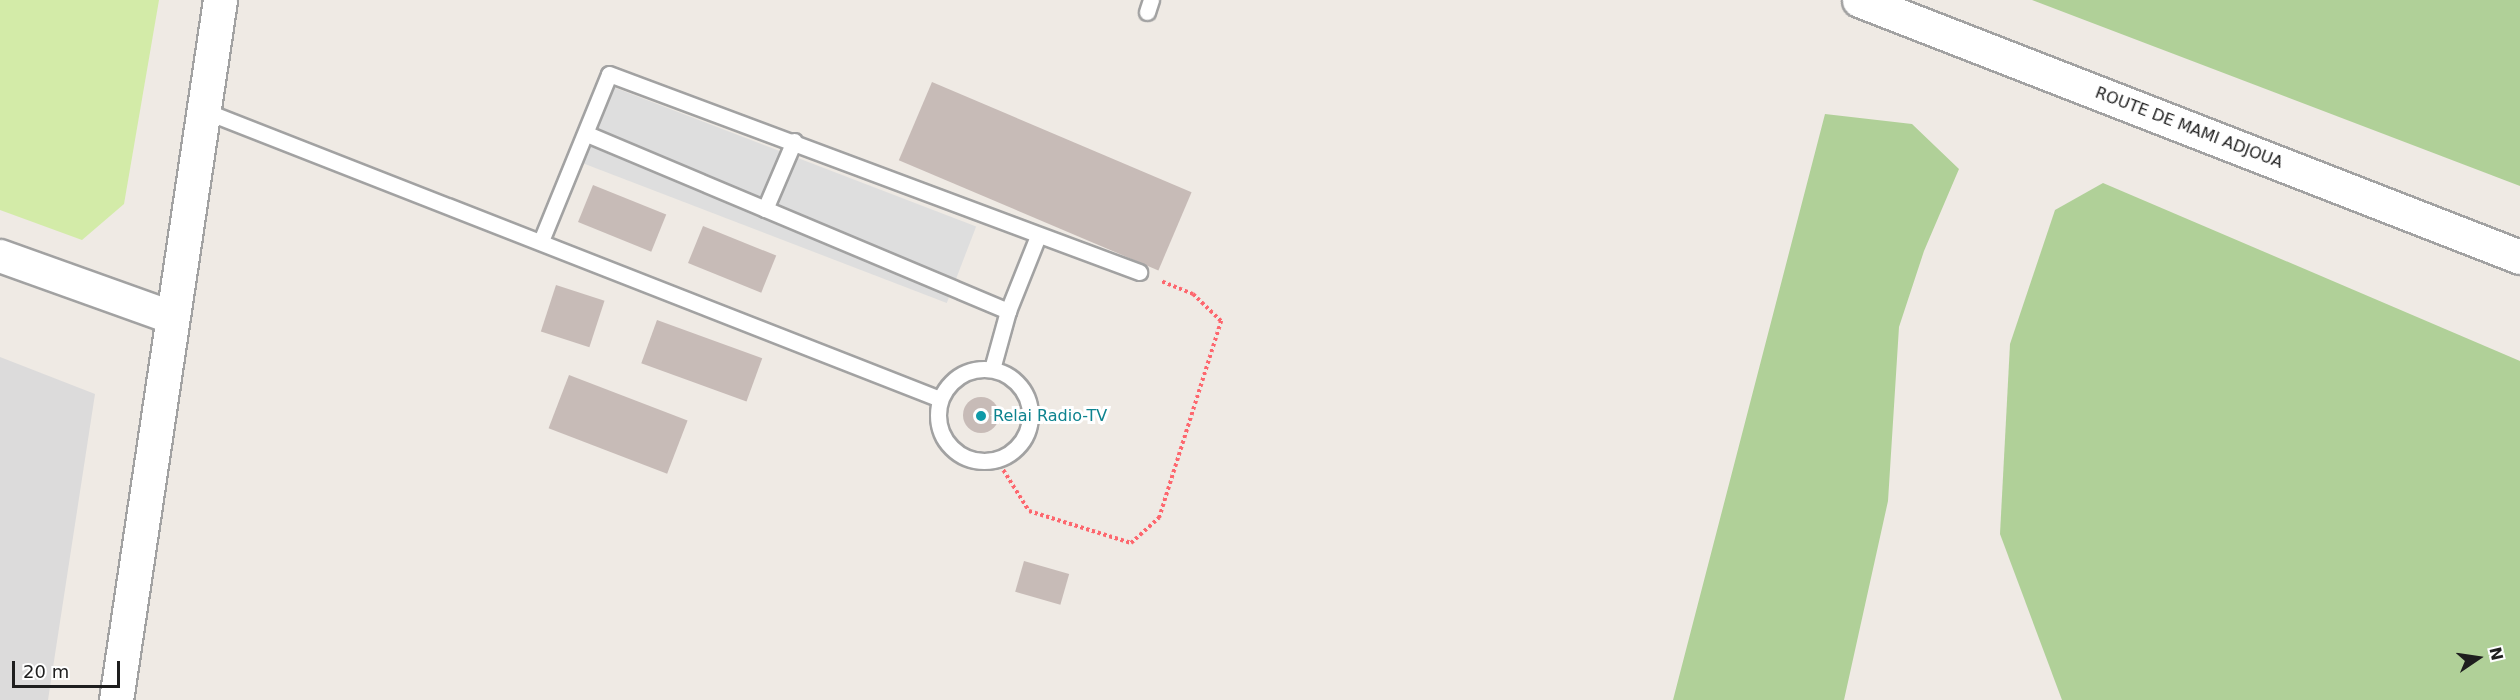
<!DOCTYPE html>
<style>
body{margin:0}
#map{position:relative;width:2520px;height:700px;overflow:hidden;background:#efeae4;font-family:"DejaVu Sans",sans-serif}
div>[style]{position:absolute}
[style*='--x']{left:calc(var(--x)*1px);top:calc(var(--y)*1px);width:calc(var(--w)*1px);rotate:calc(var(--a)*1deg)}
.residential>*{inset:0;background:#dcdbdb}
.grass>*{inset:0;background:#d3eba8}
.forest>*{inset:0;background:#b0d098}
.parking>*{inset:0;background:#dedede;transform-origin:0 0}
.building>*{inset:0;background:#c7bbb7;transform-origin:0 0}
.round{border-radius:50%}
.path>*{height:4px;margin-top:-2px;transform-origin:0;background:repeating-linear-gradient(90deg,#fd676e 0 3px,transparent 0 6px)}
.roads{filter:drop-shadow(2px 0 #a2a2a2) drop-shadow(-2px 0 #a2a2a2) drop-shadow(0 2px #a2a2a2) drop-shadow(0 -2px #a2a2a2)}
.service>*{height:15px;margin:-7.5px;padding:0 7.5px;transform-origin:7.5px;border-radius:7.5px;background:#fff}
.service>.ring{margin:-7.5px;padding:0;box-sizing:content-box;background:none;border:15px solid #fff;border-radius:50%}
.minor>*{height:32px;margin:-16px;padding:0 16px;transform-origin:16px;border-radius:16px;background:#fff}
.tertiary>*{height:33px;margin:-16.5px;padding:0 16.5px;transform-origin:16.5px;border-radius:16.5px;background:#fff}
.dots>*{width:16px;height:16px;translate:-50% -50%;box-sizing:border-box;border:3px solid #fff;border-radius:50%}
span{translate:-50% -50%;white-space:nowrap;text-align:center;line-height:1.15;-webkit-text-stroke:6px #fff;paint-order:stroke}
.street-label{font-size:16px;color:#1e1e1e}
.culture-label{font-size:16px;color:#0d838f}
.left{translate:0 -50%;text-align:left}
.north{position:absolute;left:2448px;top:628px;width:60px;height:60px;-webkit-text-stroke:4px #fff;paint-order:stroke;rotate:77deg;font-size:16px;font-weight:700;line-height:24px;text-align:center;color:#1e1e1e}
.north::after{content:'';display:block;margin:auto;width:21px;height:27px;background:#1e1e1e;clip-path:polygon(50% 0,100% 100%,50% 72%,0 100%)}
.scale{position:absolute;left:12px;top:661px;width:108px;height:27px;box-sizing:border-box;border:3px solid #1e1e1e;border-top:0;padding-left:8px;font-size:18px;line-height:21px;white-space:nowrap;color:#1e1e1e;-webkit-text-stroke:4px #fff;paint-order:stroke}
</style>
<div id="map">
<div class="residential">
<i style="clip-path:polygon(0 357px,95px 394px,48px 700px,0 700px)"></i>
</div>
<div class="grass">
<i style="clip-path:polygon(0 0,159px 0,124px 204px,82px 240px,0 210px)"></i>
</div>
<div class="forest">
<i style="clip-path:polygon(2032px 0,2520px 0,2520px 186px)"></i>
<i style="clip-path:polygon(1825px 114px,1912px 124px,1959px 169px,1924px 251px,1899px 327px,1888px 501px,1844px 700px,1673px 700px)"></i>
<i style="clip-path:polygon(2103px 183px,2520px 361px,2520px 700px,2062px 700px,2000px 534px,2010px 344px,2055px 210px)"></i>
</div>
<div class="parking">
<i style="left:613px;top:87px;width:389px;height:82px;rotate:21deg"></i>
</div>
<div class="building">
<i style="left:932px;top:82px;width:282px;height:85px;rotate:23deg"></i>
<i style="left:593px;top:185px;width:79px;height:40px;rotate:22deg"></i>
<i style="left:703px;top:226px;width:79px;height:40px;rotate:22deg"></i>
<i style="left:556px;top:285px;width:51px;height:49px;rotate:18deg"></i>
<i style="left:657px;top:320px;width:112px;height:46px;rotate:20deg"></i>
<i style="left:569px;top:375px;width:127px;height:57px;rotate:21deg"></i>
<i class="round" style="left:963px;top:397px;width:36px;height:36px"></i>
<i style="left:1024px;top:561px;width:47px;height:32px;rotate:16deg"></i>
</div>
<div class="path">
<i style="--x:997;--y:460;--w:60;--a:57.9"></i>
<i style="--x:1029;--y:511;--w:107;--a:17.4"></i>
<i style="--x:1131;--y:543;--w:38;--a:-42"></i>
<i style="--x:1159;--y:518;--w:207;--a:-72.5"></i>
<i style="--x:1221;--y:321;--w:39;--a:-136"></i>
<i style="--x:1193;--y:294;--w:35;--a:-158"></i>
</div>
<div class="roads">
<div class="service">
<i style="--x:1147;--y:12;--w:13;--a:-72"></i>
<i style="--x:205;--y:111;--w:789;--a:21.4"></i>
<i style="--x:587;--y:134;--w:457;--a:22.8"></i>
<i style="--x:765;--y:209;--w:74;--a:-66.9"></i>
<i style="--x:541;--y:241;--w:180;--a:-67.8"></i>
<i style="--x:609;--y:74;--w:566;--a:20.48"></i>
<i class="ring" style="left:938px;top:369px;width:77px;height:77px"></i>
<i style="--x:992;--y:369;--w:60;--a:-74.6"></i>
<i style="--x:1008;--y:311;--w:81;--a:-68.2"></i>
</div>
<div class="minor">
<i style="--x:0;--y:256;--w:181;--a:19.7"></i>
</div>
<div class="tertiary">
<i style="--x:1859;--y:0;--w:709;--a:21.25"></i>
<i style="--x:116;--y:700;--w:708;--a:-81.55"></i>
</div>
</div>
<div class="dots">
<i style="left:981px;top:416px;background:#0f9aa8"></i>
</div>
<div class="street-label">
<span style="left:2189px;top:128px;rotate:21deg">ROUTE DE MAMI ADJOUA</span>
</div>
<div class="culture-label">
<span class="left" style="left:993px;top:416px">Relai Radio-TV</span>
</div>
<div class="north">N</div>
<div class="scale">20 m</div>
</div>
